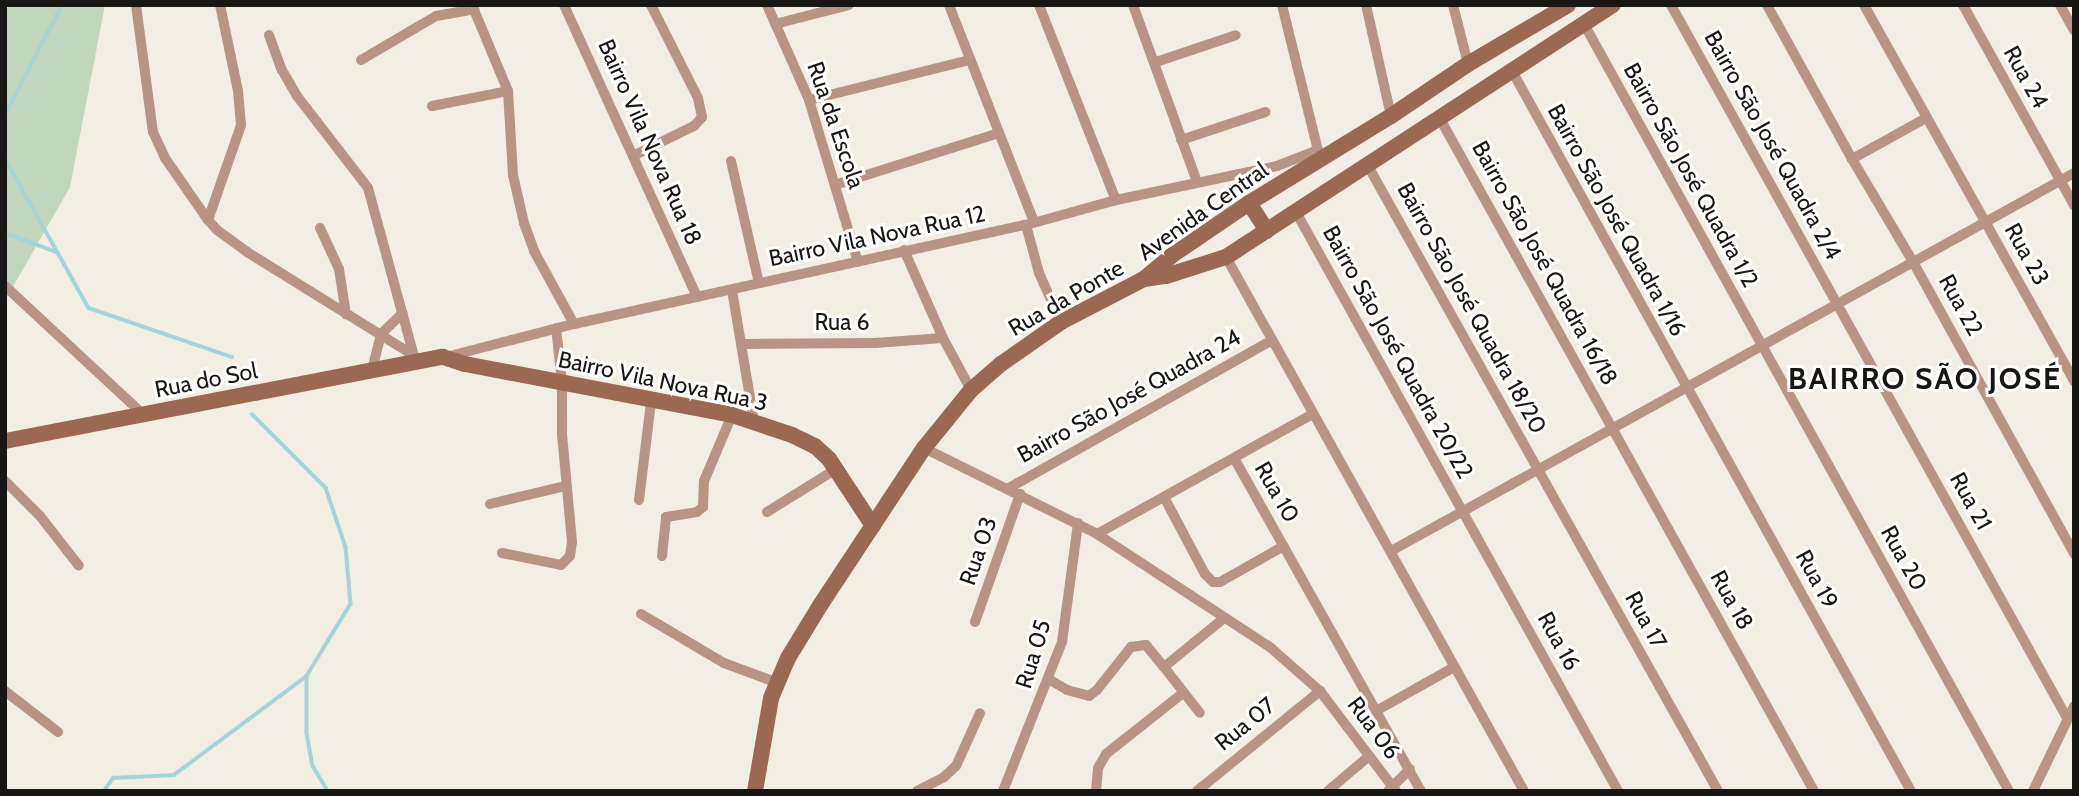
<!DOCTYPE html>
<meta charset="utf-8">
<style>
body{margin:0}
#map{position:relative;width:2079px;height:796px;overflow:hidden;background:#f3eee3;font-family:Cabin,sans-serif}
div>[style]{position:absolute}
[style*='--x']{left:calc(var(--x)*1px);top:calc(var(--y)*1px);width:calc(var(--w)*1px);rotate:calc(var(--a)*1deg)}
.green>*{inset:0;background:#c2d6be}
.stream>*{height:3.5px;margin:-1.75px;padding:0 1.75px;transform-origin:1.75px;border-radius:1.75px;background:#a5d3da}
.street>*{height:10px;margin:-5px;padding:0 5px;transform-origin:5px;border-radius:5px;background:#b89485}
.secondary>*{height:16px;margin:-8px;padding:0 8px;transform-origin:8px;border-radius:8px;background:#9b6852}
span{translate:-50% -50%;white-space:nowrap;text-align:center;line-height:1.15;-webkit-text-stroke:6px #fff;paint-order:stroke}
.street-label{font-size:23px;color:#181613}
.district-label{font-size:30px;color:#181613;font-weight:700;letter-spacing:2px}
.frame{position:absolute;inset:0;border:7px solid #181613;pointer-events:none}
</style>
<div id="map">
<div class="green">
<i style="clip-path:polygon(5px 5px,105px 5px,70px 187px,6px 299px)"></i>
</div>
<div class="stream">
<i style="--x:5;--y:115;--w:124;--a:-62.6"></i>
<i style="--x:5;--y:158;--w:172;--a:60.8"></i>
<i style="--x:89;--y:308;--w:151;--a:18.9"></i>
<i style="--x:5;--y:233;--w:54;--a:20.4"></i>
<i style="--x:252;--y:414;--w:105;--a:45"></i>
<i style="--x:326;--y:488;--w:62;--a:71.3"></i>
<i style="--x:346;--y:547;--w:57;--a:85"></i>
<i style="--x:351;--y:604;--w:84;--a:121.4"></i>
<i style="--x:307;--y:676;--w:57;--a:90"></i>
<i style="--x:307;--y:733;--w:34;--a:80"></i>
<i style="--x:313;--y:766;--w:29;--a:59"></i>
<i style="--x:104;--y:791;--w:16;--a:-55"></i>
<i style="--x:113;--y:778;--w:61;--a:-2.8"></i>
<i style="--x:174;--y:775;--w:166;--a:-36.7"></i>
</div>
<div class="street">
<i style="--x:136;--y:5;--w:128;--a:82.4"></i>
<i style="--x:153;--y:132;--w:29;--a:65"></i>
<i style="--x:165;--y:158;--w:75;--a:55.3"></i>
<i style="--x:208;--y:220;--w:13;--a:48"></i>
<i style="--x:217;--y:230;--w:37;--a:36"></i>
<i style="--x:247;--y:252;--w:195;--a:31.8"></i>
<i style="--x:472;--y:5;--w:93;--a:67.3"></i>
<i style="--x:508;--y:91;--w:84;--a:86.6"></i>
<i style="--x:513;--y:175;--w:49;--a:77.1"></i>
<i style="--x:524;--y:223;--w:30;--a:70"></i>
<i style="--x:534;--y:251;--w:83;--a:61.3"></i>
<i style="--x:564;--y:5;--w:321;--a:65.5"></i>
<i style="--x:767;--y:5;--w:104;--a:66.1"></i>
<i style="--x:809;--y:100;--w:169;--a:73.2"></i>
<i style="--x:949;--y:5;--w:233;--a:68.6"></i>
<i style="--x:1039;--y:5;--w:210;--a:68.5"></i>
<i style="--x:1133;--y:5;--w:188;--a:70.1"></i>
<i style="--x:1282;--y:5;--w:154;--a:76.1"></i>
<i style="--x:1366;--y:5;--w:114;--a:77.3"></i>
<i style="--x:1453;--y:5;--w:61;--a:75.7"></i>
<i style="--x:1671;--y:5;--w:816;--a:60.95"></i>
<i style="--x:1767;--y:5;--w:176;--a:61.1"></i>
<i style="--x:1852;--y:159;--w:117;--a:59.3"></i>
<i style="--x:1912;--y:260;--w:336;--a:61.1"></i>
<i style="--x:1864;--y:5;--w:431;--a:60.8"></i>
<i style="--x:1963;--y:5;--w:229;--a:61"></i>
<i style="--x:2060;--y:5;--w:29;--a:61"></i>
<i style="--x:775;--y:24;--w:76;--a:-14.4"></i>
<i style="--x:1584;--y:24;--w:877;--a:61.01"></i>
<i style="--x:269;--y:35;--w:37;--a:70"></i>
<i style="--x:282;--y:70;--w:30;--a:60"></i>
<i style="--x:297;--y:96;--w:116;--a:52.3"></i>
<i style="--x:368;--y:188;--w:174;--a:74.7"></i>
<i style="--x:361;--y:60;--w:87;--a:-30.4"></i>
<i style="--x:436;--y:16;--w:39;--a:-10"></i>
<i style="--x:1156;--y:62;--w:84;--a:-18.6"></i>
<i style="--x:1512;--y:71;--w:823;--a:61.01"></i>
<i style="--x:809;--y:100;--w:166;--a:-14"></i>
<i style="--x:432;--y:106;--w:77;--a:-11.2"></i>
<i style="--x:1439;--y:117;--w:771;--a:60.91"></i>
<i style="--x:1181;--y:140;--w:89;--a:-18.4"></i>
<i style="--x:635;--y:155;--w:66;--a:-26.2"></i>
<i style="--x:694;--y:126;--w:12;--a:-48"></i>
<i style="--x:702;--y:117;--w:19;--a:-102"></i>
<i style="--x:698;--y:98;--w:104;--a:-116.8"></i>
<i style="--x:1852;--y:159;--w:85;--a:-29"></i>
<i style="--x:731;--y:161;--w:125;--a:77.1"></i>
<i style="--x:1368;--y:166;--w:716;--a:60.75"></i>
<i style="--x:835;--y:185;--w:172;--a:-17.6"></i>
<i style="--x:1296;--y:212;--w:663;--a:60.92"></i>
<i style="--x:208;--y:220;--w:101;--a:-70.8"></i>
<i style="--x:241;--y:125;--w:34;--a:-95"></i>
<i style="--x:238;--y:91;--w:88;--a:-101.8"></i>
<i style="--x:1026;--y:225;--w:50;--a:74.8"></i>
<i style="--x:1039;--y:273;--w:54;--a:65.8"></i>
<i style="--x:320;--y:228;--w:45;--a:65.1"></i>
<i style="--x:339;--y:269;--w:46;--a:81.2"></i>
<i style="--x:904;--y:250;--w:96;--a:66.1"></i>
<i style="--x:943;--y:338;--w:59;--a:61.7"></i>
<i style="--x:1226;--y:257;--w:612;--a:60.84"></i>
<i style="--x:5;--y:286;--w:190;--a:42.9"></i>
<i style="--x:732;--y:290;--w:133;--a:80.5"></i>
<i style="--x:742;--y:344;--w:133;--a:-0.4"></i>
<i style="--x:875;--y:343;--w:68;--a:-4.2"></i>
<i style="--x:446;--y:357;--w:132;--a:-14.5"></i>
<i style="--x:574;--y:324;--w:463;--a:-12.4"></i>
<i style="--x:1026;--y:225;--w:93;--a:-15.5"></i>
<i style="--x:1116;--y:200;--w:165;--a:-11.9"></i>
<i style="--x:1277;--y:166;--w:44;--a:-21.3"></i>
<i style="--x:372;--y:370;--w:37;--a:-76"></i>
<i style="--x:381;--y:334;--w:30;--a:-44"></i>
<i style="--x:924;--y:448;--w:193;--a:26.4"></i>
<i style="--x:1097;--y:534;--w:208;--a:33.2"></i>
<i style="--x:1271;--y:648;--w:65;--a:41.3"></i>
<i style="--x:1320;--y:691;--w:126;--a:52.8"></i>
<i style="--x:1234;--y:458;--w:382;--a:60.7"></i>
<i style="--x:5;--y:481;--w:49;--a:45"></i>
<i style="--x:40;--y:516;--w:63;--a:52"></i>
<i style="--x:1007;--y:489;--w:304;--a:-29.3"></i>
<i style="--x:1164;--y:497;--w:87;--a:62"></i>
<i style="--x:1205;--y:574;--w:11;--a:45"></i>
<i style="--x:1213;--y:582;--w:7;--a:0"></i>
<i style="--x:1220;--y:582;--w:73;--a:-29.4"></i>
<i style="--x:639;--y:500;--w:99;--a:-83"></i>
<i style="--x:490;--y:504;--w:77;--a:-13.5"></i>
<i style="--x:767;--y:512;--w:81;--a:-31.9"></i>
<i style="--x:1097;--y:534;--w:247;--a:-29.1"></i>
<i style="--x:1391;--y:551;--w:781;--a:-28.96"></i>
<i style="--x:502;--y:553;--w:60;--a:11.5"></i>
<i style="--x:561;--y:565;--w:13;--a:-45"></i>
<i style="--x:570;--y:556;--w:14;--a:-82"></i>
<i style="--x:572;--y:542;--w:108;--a:-95.3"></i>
<i style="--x:562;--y:434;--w:52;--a:-90"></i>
<i style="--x:562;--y:382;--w:54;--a:-96.3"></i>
<i style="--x:662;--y:556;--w:39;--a:-84"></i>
<i style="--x:666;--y:517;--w:31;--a:-9"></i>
<i style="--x:697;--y:512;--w:8;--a:-40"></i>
<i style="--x:703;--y:507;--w:26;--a:-88"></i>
<i style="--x:704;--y:481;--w:72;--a:-67"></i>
<i style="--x:641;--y:614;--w:96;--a:30.6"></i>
<i style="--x:724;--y:663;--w:58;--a:20.3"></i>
<i style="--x:975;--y:622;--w:136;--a:-70.6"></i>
<i style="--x:1164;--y:667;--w:58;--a:52"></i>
<i style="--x:1050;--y:680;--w:20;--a:30"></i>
<i style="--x:1067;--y:690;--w:23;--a:15"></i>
<i style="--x:1089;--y:696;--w:10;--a:-37"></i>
<i style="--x:1097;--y:690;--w:55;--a:-51.7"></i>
<i style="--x:1131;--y:647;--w:15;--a:-8"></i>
<i style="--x:1146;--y:645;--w:28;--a:51"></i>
<i style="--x:1164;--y:667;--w:77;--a:-39.2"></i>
<i style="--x:5;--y:691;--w:67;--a:37.7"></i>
<i style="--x:1376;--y:711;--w:90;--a:-29.4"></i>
<i style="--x:917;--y:791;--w:30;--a:-27"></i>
<i style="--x:944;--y:777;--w:16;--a:-43"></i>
<i style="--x:956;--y:766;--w:58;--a:-65.6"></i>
<i style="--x:1003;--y:791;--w:160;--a:-68.4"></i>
<i style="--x:1062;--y:642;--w:120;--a:-82.3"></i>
<i style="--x:1096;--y:791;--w:23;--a:-85"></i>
<i style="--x:1098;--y:768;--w:16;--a:-60"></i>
<i style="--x:1106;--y:754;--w:98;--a:-38.4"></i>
<i style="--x:1197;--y:791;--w:159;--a:-39.1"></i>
<i style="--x:1328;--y:791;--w:54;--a:-40.5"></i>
<i style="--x:1388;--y:791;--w:31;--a:-45"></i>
<i style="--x:2033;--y:791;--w:94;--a:-64.2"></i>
</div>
<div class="secondary">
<i style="--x:1249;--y:203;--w:33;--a:57"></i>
<i style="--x:1144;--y:279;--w:22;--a:-8"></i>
<i style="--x:1166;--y:276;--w:63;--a:-17.6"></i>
<i style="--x:1226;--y:257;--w:462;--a:-33.1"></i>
<i style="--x:5;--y:441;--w:446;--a:-10.9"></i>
<i style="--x:443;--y:357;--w:23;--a:18"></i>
<i style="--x:465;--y:364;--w:272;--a:10.8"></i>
<i style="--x:732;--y:415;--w:63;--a:18.4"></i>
<i style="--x:792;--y:435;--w:25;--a:26"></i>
<i style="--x:815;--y:446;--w:19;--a:43"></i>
<i style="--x:829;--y:459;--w:80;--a:56.7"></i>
<i style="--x:755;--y:791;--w:94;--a:-80.2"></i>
<i style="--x:771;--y:698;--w:43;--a:-67"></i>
<i style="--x:788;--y:658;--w:63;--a:-58.6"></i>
<i style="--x:821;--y:604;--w:187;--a:-56.6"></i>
<i style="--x:924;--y:448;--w:75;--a:-51"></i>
<i style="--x:971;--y:390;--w:40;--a:-41"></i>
<i style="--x:1001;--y:364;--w:73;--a:-35"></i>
<i style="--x:1061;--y:322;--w:93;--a:-27.4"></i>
<i style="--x:1144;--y:279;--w:35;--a:-40"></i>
<i style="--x:1171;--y:256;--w:94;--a:-34.2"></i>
<i style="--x:1249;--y:203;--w:167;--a:-31.5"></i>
<i style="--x:1391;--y:116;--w:93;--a:-34"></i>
<i style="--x:1468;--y:64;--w:116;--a:-30.5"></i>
</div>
<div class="street-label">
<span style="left:2026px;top:77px;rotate:61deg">Rua 24</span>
<span style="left:836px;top:125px;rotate:71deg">Rua da Escola</span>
<span style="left:650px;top:142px;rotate:66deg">Bairro Vila Nova Rua 18</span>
<span style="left:1773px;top:145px;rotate:61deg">Bairro São José Quadra 2/4</span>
<span style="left:1691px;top:175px;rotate:61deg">Bairro São José Quadra 1/2</span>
<span style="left:1203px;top:211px;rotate:-35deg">Avenida Central</span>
<span style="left:1617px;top:220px;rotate:61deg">Bairro São José Quadra 1/16</span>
<span style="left:877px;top:236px;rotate:-12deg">Bairro Vila Nova Rua 12</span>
<span style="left:2027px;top:254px;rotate:61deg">Rua 23</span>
<span style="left:1545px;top:263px;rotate:61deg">Bairro São José Quadra 16/18</span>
<span style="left:1066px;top:298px;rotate:-30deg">Rua da Ponte</span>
<span style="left:1961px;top:305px;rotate:61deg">Rua 22</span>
<span style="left:1472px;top:308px;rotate:61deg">Bairro São José Quadra 18/20</span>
<span style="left:842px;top:322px">Rua 6</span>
<span style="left:1398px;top:352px;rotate:61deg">Bairro São José Quadra 20/22</span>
<span style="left:206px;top:380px;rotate:-11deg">Rua do Sol</span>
<span style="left:663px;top:381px;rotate:12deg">Bairro Vila Nova Rua 3</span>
<span style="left:1129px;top:396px;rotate:-29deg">Bairro São José Quadra 24</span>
<span style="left:1277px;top:492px;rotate:60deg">Rua 10</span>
<span style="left:1971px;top:501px;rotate:61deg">Rua 21</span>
<span style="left:978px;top:551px;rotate:-71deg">Rua 03</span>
<span style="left:1904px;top:558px;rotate:61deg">Rua 20</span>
<span style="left:1817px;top:579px;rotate:61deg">Rua 19</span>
<span style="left:1732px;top:600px;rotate:61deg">Rua 18</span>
<span style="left:1646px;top:620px;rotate:61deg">Rua 17</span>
<span style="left:1559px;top:641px;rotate:61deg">Rua 16</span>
<span style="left:1033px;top:654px;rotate:-73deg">Rua 05</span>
<span style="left:1245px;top:724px;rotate:-39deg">Rua 07</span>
<span style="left:1374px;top:728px;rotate:53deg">Rua 06</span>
</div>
<div class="district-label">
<span style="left:1925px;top:379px">BAIRRO SÃO JOSÉ</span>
</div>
<div class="frame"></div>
</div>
